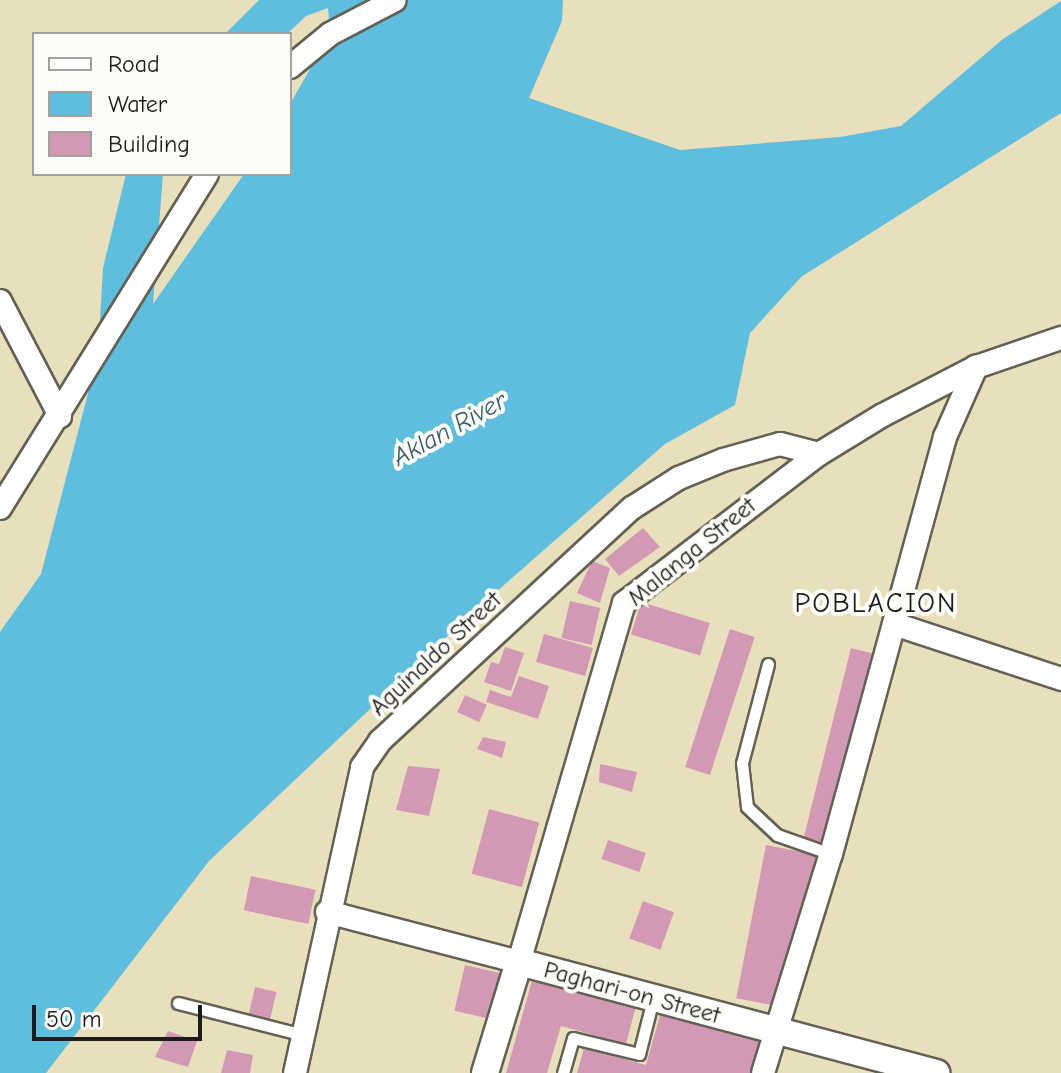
<!DOCTYPE html>
<style>
body{margin:0}
#map{position:relative;width:1061px;height:1073px;overflow:hidden;background:#e8e0bc;font-family:"Comic Neue",sans-serif}
div>[style]{position:absolute}
[style*='--x']{left:calc(var(--x)*1px);top:calc(var(--y)*1px);width:calc(var(--w)*1px);rotate:calc(var(--a)*1deg)}
.water>*{inset:0;background:#5fbede}
.building>*{inset:0;background:#d299b5;transform-origin:0 0}
.roads{filter:drop-shadow(2px 0 #636154) drop-shadow(-2px 0 #636154) drop-shadow(0 2px #636154) drop-shadow(0 -2px #636154)}
.service>*{height:11px;margin:-5.5px;padding:0 5.5px;transform-origin:5.5px;border-radius:5.5px;background:#fff}
.minor>*{height:22px;margin:-11px;padding:0 11px;transform-origin:11px;border-radius:11px;background:#fff}
.tertiary>*{height:26px;margin:-13px;padding:0 13px;transform-origin:13px;border-radius:13px;background:#fff}
span{translate:-50% -50%;white-space:nowrap;text-align:center;line-height:1.15;-webkit-text-stroke:8px #fdfcf7;paint-order:stroke}
.street-label{font-size:24px;color:#1c1c1c}
.water-label{font-size:26px;color:#375d6a;font-style:italic}
.quarter-label{font-size:28px;color:#1c1c1c;letter-spacing:2px}
.legend{position:absolute;left:32px;top:32px;width:260px;height:144px;box-sizing:border-box;background:#fdfcf7;border:2px solid #a3a29f;margin:0;padding:10px 14px;list-style:none;font-size:24px;color:#1c1c1c}
.legend li{display:flex;align-items:center;gap:16px;height:40px}
.legend b{width:40px;border:2px solid #a3a29f}
.scale{position:absolute;left:32px;top:1005px;width:170px;height:36px;box-sizing:border-box;border:4px solid #1c1c1c;border-top:0;padding-left:10px;font-size:24px;line-height:28px;white-space:nowrap;color:#1c1c1c;-webkit-text-stroke:6px #fdfcf7;paint-order:stroke}
</style>
<div id="map">
<div class="water">
<i style="clip-path:polygon(259px 0,563px 0,562px 21px,529px 98px,680px 150px,840px 137px,901px 126px,1003px 39px,1061px 1px,1061px 113px,801px 277px,750px 333px,735px 405px,665px 444px,473px 612px,209px 861px,46px 1073px,0 1073px,0 632px,41px 574px,98px 355px,103px 268px,126px 174px,163px 174px,153px 304px,244px 174px,290px 174px,290px 104px,330px 34px,328px 8px,306px 16px,287px 34px,225px 34px)"></i>
</div>
<div class="building">
<i style="clip-path:polygon(643px 528px,660px 547px,619px 576px,605px 559px)"></i>
<i style="clip-path:polygon(592px 561px,610px 568px,600px 603px,577px 593px)"></i>
<i style="left:570px;top:601px;width:31px;height:38px;rotate:13deg"></i>
<i style="left:641px;top:602px;width:72px;height:34px;rotate:17deg"></i>
<i style="left:730px;top:629px;width:26px;height:145px;rotate:18deg"></i>
<i style="left:544px;top:634px;width:51px;height:29px;rotate:16deg"></i>
<i style="clip-path:polygon(505px 647px,524px 653px,511px 691px,484px 682px,491px 662px,499px 664px)"></i>
<i style="left:851px;top:648px;width:29px;height:199px;rotate:14deg"></i>
<i style="clip-path:polygon(519px 676px,549px 686px,538px 719px,486px 702px,490px 690px,511px 697px)"></i>
<i style="left:465px;top:695px;width:24px;height:19px;rotate:24deg"></i>
<i style="clip-path:polygon(483px 737px,506px 742px,502px 758px,477px 749px)"></i>
<i style="clip-path:polygon(600px 764px,637px 772px,632px 792px,599px 782px)"></i>
<i style="clip-path:polygon(408px 766px,440px 769px,429px 816px,396px 810px)"></i>
<i style="left:489px;top:809px;width:52px;height:67px;rotate:15deg"></i>
<i style="left:608px;top:840px;width:40px;height:20px;rotate:19deg"></i>
<i style="left:766px;top:845px;width:56px;height:156px;rotate:11deg"></i>
<i style="left:251px;top:876px;width:66px;height:35px;rotate:12deg"></i>
<i style="left:643px;top:901px;width:33px;height:40px;rotate:20deg"></i>
<i style="left:465px;top:965px;width:36px;height:47px;rotate:13deg"></i>
<i style="clip-path:polygon(533px 977px,636px 1006px,626px 1044px,561px 1026px,547px 1073px,506px 1073px)"></i>
<i style="left:255px;top:987px;width:22px;height:32px;rotate:13deg"></i>
<i style="clip-path:polygon(661px 1012px,764px 1041px,755px 1073px,577px 1073px,584px 1048px,646px 1065px)"></i>
<i style="clip-path:polygon(168px 1031px,197px 1041px,188px 1067px,155px 1057px)"></i>
<i style="clip-path:polygon(227px 1050px,253px 1055px,250px 1073px,221px 1073px)"></i>
</div>
<div class="roads">
<div class="service">
<i style="--x:768;--y:664;--w:102;--a:104.7"></i>
<i style="--x:742;--y:763;--w:44;--a:83.5"></i>
<i style="--x:747;--y:807;--w:41;--a:43"></i>
<i style="--x:777;--y:835;--w:57;--a:19.4"></i>
<i style="--x:178;--y:1003;--w:130;--a:14.3"></i>
<i style="--x:563;--y:1073;--w:36;--a:-74"></i>
<i style="--x:573;--y:1038;--w:68;--a:13.6"></i>
<i style="--x:639;--y:1054;--w:57;--a:-75.7"></i>
</div>
<div class="minor">
<i style="--x:290;--y:67;--w:52;--a:-39.5"></i>
<i style="--x:330;--y:34;--w:73;--a:-27.6"></i>
<i style="--x:0;--y:301;--w:130;--a:62.4"></i>
<i style="--x:0;--y:508;--w:393;--a:-58.2"></i>
<i style="--x:894;--y:624;--w:176;--a:18.2"></i>
<i style="--x:327;--y:912;--w:198;--a:14.6"></i>
<i style="--x:519;--y:962;--w:374;--a:-73.7"></i>
<i style="--x:624;--y:603;--w:245;--a:-37.4"></i>
<i style="--x:819;--y:454;--w:75;--a:-31.4"></i>
<i style="--x:883;--y:415;--w:105;--a:-27.3"></i>
<i style="--x:976;--y:367;--w:90;--a:-18.8"></i>
<i style="--x:295;--y:1073;--w:313;--a:-77.6"></i>
<i style="--x:362;--y:767;--w:32;--a:-55"></i>
<i style="--x:380;--y:741;--w:343;--a:-42.8"></i>
<i style="--x:632;--y:508;--w:56;--a:-32.6"></i>
<i style="--x:679;--y:478;--w:48;--a:-22.2"></i>
<i style="--x:723;--y:460;--w:59;--a:-15.7"></i>
<i style="--x:780;--y:444;--w:40;--a:14.4"></i>
<i style="--x:763;--y:1073;--w:229;--a:-72.8"></i>
<i style="--x:831;--y:854;--w:432;--a:-74.7"></i>
<i style="--x:945;--y:437;--w:77;--a:-66.1"></i>
</div>
<div class="tertiary">
<i style="--x:485;--y:1073;--w:116;--a:-73"></i>
<i style="--x:519;--y:962;--w:432;--a:14.9"></i>
</div>
</div>
<div class="street-label">
<span style="left:692px;top:552px;rotate:-39deg">Malanga Street</span>
<span style="left:436px;top:654px;rotate:-43deg">Aguinaldo Street</span>
<span style="left:632px;top:993px;rotate:15deg">Paghari-on Street</span>
</div>
<div class="water-label">
<span style="left:450px;top:430px;rotate:-29deg">Aklan River</span>
</div>
<div class="quarter-label">
<span style="left:876px;top:603px">POBLACION</span>
</div>
<ul class="legend">
<li><b style="height:10px;background:#fff"></b>Road</li>
<li><b style="height:22px;background:#5fbede"></b>Water</li>
<li><b style="height:22px;background:#d299b5"></b>Building</li>
</ul>
<div class="scale">50 m</div>
</div>
